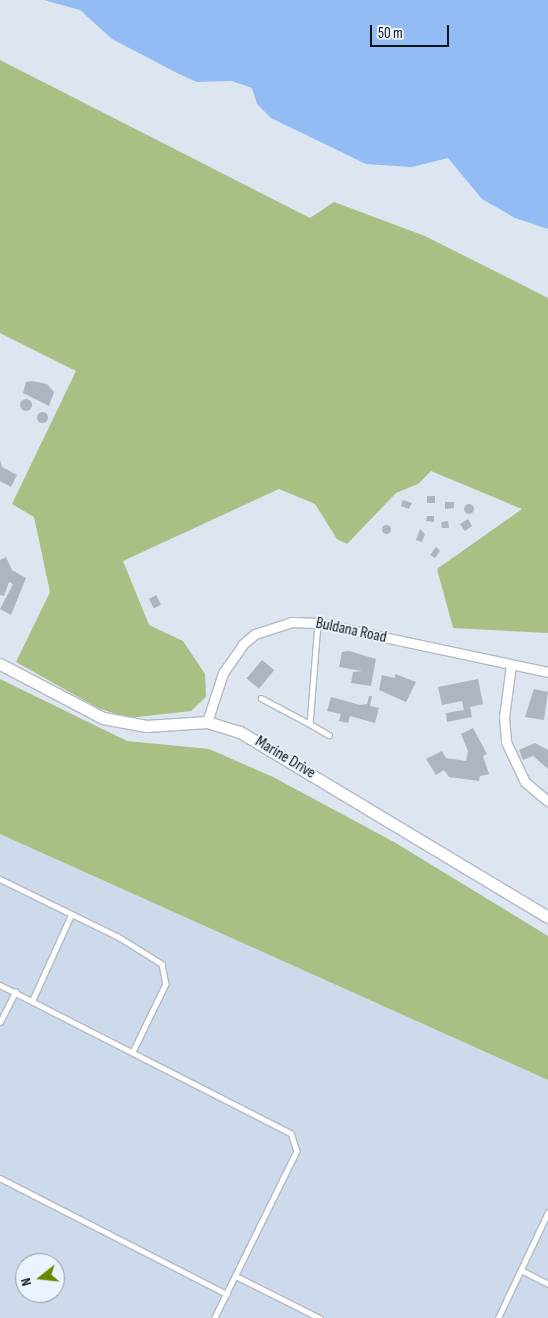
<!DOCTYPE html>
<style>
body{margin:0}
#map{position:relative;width:548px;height:1318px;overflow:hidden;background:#dde5f1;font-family:"Sofia Sans Condensed",sans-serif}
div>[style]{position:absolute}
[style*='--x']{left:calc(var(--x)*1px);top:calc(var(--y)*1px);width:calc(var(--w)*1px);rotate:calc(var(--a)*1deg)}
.built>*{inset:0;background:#ccdaec}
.green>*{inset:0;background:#aabf83}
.water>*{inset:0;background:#92bcf3}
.building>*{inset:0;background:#acb5c0;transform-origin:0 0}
.round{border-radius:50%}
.roads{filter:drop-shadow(1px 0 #b2bac6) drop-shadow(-1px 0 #b2bac6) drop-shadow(0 1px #b2bac6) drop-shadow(0 -1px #b2bac6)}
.service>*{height:4.5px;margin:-2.25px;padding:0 2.25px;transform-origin:2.25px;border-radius:2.25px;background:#fff}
.minor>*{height:9px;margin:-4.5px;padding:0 4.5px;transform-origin:4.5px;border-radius:4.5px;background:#fff}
.tertiary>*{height:11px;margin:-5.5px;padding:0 5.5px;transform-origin:5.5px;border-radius:5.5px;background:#fff}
span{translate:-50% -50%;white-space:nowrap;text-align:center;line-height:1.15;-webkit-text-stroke:4px #eaf3ff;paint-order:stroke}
.street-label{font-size:16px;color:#101317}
.north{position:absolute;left:15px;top:1253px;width:50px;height:50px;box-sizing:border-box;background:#eaf3ff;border:1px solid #9399a2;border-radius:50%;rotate:254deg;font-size:14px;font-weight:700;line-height:20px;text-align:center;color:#101317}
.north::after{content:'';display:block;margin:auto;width:18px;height:22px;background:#698800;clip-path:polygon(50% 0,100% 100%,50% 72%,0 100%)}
.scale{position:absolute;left:370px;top:25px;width:79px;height:22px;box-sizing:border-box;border:2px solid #101317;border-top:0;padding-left:6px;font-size:15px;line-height:18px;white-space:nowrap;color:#101317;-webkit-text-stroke:4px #eaf3ff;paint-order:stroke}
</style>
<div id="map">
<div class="built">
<i style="clip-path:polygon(evenodd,0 834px,548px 1080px,548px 1318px,0 1318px,0 834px,25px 1263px,55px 1263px,55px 1293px,25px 1293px,25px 1263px)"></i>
</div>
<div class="green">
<i style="clip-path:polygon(0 60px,310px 218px,334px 202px,425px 236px,548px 298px,548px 633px,453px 628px,437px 569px,522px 509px,431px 471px,418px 484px,396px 493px,347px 544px,337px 539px,315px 504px,279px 489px,123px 561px,149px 625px,183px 641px,205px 674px,206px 697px,191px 711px,128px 718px,98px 708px,16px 662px,50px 592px,34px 517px,12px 504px,76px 371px,0 333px)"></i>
<i style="clip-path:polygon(0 679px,127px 741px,209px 749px,273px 777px,394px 842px,548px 936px,548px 1080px,0 834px)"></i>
</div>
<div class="water">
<i style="clip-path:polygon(44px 0,548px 0,548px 229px,515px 218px,482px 199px,448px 158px,412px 167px,366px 164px,271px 118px,257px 104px,252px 88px,232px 81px,197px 82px,179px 74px,112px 39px,80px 10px)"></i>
</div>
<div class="building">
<i style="clip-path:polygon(32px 381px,47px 384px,54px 392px,49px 406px,23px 393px,26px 382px)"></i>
<i class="round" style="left:20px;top:399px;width:12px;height:12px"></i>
<i class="round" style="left:36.5px;top:411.5px;width:11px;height:11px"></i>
<i style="clip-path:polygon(0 460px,2px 467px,17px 475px,11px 487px,0 481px)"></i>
<i style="left:427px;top:496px;width:8px;height:7px"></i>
<i style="clip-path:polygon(403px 500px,412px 503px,409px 509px,401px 506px)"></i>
<i style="clip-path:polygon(445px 502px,454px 502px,454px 508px,445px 509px)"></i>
<i class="round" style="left:464px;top:504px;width:10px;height:10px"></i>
<i style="clip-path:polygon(427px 516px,434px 516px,434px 522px,426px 521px)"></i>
<i style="clip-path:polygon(468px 519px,472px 526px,465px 531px,460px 524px)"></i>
<i style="clip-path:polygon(448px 521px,449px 528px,442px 528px,441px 522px)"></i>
<i class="round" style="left:381.5px;top:524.5px;width:9px;height:9px"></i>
<i style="clip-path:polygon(420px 529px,425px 534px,422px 542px,416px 540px)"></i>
<i style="clip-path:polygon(436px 547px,440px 551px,435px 558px,430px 555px)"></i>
<i style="clip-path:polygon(6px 557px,12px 570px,26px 578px,11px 615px,0 609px,13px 584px,9px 582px,4px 596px,0 595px,0 560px)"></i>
<i style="left:156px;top:595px;width:11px;height:8px;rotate:63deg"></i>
<i style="clip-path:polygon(349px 651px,376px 659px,371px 686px,351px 683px,353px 672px,362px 671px,339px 667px,342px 652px)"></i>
<i style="left:262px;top:660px;width:16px;height:24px;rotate:40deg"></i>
<i style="clip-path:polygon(395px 674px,416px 682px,406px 702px,379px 690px,382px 675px,395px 678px)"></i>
<i style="clip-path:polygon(478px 679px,483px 704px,470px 707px,472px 717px,447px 722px,446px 713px,464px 710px,462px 701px,442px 705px,438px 687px)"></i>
<i style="clip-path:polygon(534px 689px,548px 692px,544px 720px,525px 717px)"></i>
<i style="clip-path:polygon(369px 696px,372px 696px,370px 706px,379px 708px,375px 723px,350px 716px,348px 723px,339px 721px,341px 714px,327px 711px,331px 697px,360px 705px,367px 704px)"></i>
<i style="clip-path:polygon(473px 728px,487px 754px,483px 756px,489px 774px,480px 776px,479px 781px,449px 777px,444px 770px,436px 775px,426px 759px,442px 751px,446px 758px,466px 761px,468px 751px,461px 734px)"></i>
<i style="clip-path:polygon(535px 743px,548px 750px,548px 769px,533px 756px,523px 760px,519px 750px)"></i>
</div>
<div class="roads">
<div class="service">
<i style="--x:318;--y:623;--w:101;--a:94.5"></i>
<i style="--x:310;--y:724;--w:22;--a:30"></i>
<i style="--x:261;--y:698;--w:55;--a:28"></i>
<i style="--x:0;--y:879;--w:130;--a:26"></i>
<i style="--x:117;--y:936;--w:53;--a:31.9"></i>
<i style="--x:162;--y:964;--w:20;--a:79"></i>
<i style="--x:166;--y:984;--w:76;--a:115.9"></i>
<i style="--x:0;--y:985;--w:326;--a:27"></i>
<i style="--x:291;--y:1133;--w:19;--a:72"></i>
<i style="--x:297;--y:1151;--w:186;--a:116.2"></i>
<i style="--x:32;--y:1001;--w:94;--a:-65.6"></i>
<i style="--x:0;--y:1022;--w:34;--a:-63"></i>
<i style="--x:0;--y:1178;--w:255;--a:27.1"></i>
<i style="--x:521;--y:1270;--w:30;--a:27"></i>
<i style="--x:238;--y:1277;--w:92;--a:26.6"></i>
<i style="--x:498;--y:1318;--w:117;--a:-64.7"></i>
</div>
<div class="minor">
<i style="--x:511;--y:665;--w:52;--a:97.7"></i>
<i style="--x:504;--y:717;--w:25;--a:85"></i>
<i style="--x:506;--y:742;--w:44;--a:64.6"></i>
<i style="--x:525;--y:782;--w:30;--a:40"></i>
<i style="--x:207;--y:722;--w:52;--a:-71.9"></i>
<i style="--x:223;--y:673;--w:35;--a:-55"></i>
<i style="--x:243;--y:644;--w:16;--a:-40"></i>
<i style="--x:255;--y:634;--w:38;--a:-18"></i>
<i style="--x:291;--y:622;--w:27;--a:2"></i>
<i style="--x:318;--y:623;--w:235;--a:12"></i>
</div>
<div class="tertiary">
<i style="--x:0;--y:664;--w:116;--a:27.7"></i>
<i style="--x:103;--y:718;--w:44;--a:10.5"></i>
<i style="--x:146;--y:726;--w:61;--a:-3.8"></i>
<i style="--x:207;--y:722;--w:34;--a:17"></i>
<i style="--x:240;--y:732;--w:359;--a:31"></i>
</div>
</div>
<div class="street-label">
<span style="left:351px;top:631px;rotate:12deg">Buldana Road</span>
<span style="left:285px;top:758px;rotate:31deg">Marine Drive</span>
</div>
<div class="north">N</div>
<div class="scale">50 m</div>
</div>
